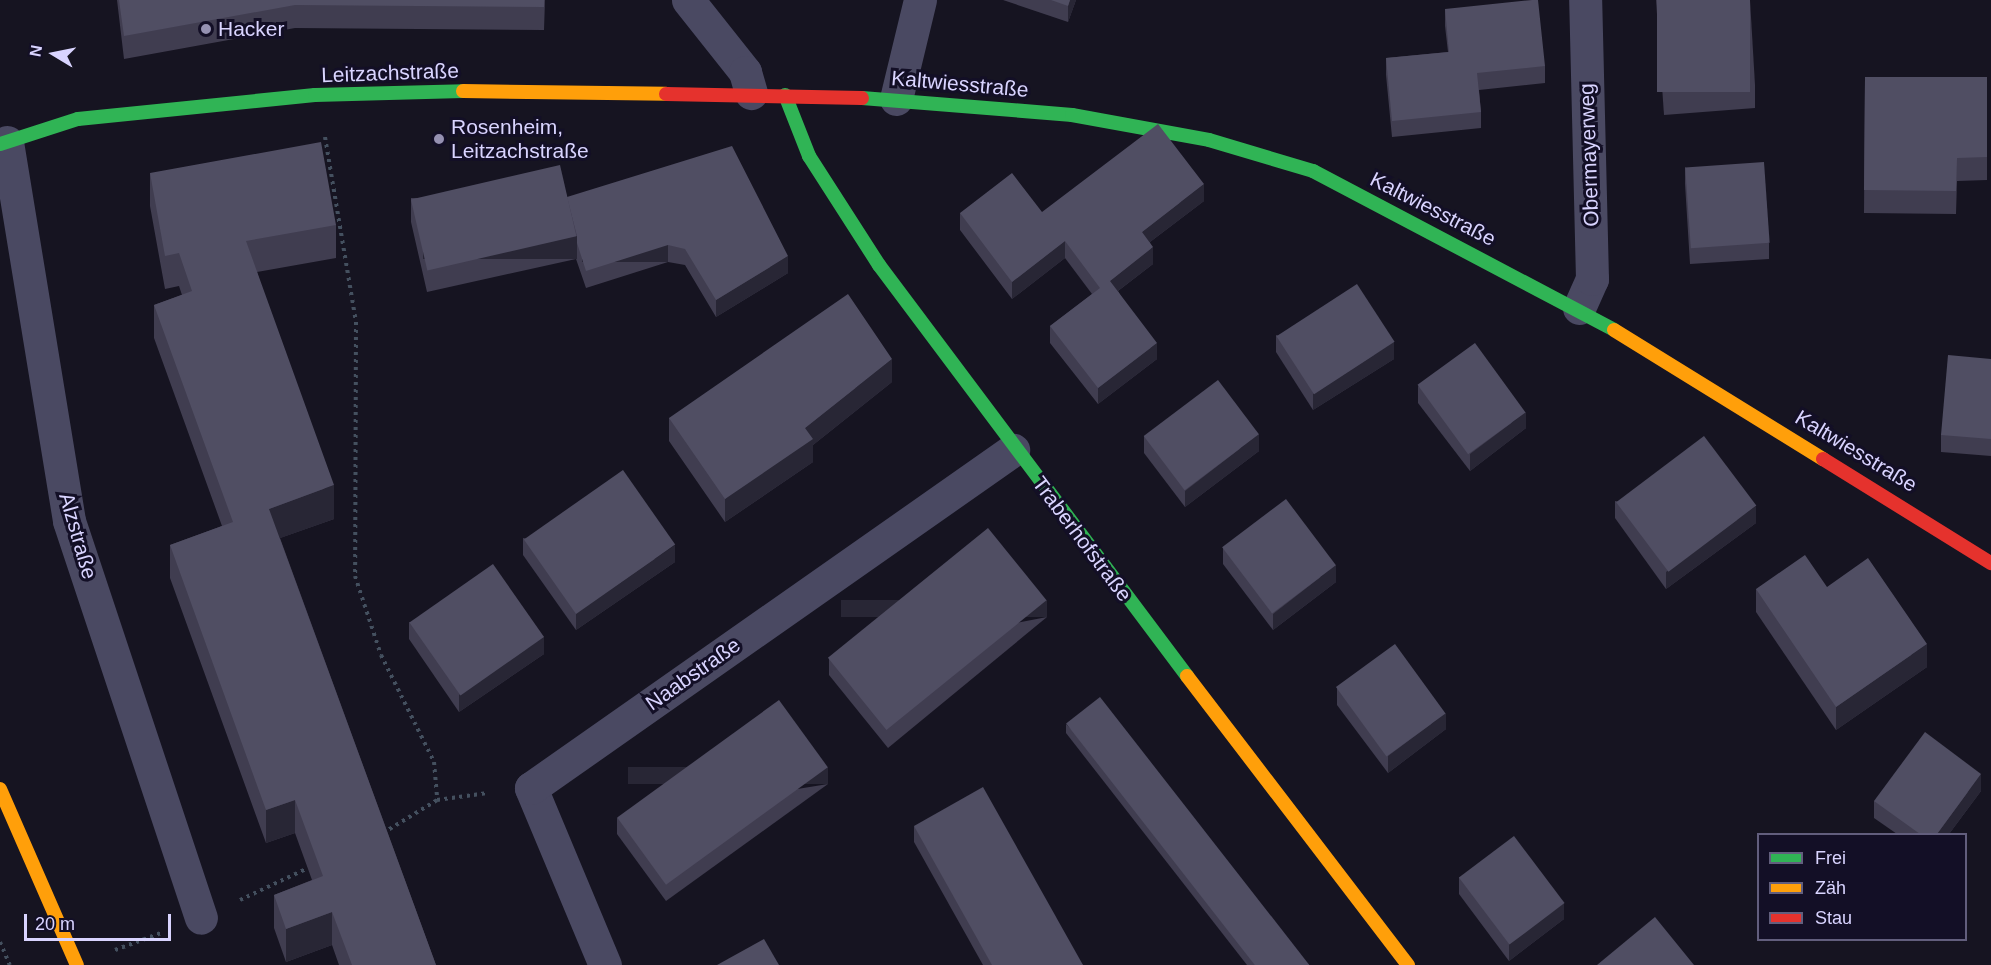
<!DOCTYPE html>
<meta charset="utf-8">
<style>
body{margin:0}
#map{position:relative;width:1991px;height:965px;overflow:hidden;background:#161421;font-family:Helvetica,sans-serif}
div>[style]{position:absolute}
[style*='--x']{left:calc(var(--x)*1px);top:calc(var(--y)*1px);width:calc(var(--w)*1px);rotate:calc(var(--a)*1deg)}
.path>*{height:4px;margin-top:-2px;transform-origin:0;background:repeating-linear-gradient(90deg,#44505f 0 3px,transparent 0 7.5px)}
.street>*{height:33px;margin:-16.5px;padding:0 16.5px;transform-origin:16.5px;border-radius:16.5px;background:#4a4962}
.fast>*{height:14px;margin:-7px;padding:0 7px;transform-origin:7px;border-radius:7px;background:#30b455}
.slow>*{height:14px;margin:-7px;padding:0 7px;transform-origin:7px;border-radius:7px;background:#ff9f0a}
.jam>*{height:14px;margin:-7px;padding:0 7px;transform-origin:7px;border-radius:7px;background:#e5322d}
.wall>*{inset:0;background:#403d50}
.shaded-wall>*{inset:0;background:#282635;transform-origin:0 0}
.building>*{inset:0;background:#504e63;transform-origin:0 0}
.dots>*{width:16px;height:16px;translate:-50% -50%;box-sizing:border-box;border:3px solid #130f26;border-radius:50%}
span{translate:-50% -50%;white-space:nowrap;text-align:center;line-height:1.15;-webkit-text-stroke:6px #130f26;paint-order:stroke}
.poi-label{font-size:21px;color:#d9d4ff}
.left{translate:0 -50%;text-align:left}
.street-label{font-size:21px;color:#d9d4ff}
.legend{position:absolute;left:1757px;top:833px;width:210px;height:108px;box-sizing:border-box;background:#130f26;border:2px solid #625e7d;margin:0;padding:8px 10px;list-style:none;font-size:18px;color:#d9d4ff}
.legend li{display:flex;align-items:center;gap:12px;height:30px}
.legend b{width:30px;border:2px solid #625e7d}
.north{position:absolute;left:24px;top:24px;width:60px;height:60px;-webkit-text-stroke:4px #130f26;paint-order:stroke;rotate:280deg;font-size:16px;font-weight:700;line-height:24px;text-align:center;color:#d9d4ff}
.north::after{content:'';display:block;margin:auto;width:21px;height:27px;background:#d9d4ff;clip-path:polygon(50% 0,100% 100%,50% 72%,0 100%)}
.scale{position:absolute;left:24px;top:914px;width:147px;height:27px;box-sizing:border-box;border:3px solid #d9d4ff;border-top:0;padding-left:8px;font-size:18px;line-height:21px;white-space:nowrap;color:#d9d4ff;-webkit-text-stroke:4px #130f26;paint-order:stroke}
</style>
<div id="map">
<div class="path">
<i style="--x:325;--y:137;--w:188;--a:80.5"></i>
<i style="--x:356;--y:322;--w:254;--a:90.2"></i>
<i style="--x:355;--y:576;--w:83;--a:71.8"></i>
<i style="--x:381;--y:655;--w:119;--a:63.6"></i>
<i style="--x:434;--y:762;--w:38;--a:85"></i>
<i style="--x:383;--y:833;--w:63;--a:-31.4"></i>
<i style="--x:437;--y:800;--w:51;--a:-7.8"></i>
<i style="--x:240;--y:900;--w:75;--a:-25.2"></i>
<i style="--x:0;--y:942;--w:25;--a:67"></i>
<i style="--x:115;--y:950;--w:49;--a:-20.3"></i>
</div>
<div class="street">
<i style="--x:688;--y:0;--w:92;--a:51.6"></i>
<i style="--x:745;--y:72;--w:22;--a:74"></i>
<i style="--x:896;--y:99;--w:102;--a:-76.4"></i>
<i style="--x:7;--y:142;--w:384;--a:80.7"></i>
<i style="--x:69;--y:521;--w:418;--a:71.6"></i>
<i style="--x:1579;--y:308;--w:32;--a:-66"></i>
<i style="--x:1592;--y:279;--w:279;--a:-91.4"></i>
<i style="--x:605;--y:965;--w:192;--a:-112.7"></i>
<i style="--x:531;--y:788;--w:589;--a:-35.04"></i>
</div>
<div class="fast">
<i style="--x:785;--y:95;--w:66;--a:68.5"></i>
<i style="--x:809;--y:156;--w:130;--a:57.3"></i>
<i style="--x:879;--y:265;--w:514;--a:53.15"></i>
<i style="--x:862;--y:98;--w:211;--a:4.6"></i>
<i style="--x:1072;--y:115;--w:139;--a:10.3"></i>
<i style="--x:1209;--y:140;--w:109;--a:16.6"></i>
<i style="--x:1313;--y:171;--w:340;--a:27.8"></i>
<i style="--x:0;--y:144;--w:82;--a:-17.8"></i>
<i style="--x:78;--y:119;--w:238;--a:-5.8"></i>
<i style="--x:315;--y:95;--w:148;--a:-1.5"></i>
</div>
<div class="slow">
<i style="--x:463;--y:91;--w:203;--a:0.8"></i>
<i style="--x:1614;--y:330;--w:246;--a:31.7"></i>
<i style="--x:1187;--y:676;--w:364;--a:52.6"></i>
<i style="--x:0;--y:789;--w:192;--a:66.4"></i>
</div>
<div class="jam">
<i style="--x:666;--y:94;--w:196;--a:1.2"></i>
<i style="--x:1823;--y:459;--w:198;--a:31.8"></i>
</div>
<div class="wall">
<i style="clip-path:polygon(117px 0,545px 0,544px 30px,295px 28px,124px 59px)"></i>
<i style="clip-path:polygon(1003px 0,1076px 0,1068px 22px)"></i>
<i style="clip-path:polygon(1656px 0,1750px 0,1755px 85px,1755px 108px,1664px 115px)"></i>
<i style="clip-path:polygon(1445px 9px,1545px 66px,1545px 83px,1479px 90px,1481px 112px,1481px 128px,1392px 137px,1386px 75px,1386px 58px,1448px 52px,1445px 26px)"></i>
<i style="clip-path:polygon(1865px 77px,1987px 77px,1987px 180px,1957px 181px,1956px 214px,1864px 213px)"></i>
<i style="clip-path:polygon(1685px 167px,1769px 243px,1769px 259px,1690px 264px,1685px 184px)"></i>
<i style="clip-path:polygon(150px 173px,336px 225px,336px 258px,257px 272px,334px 519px,280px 538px,436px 965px,339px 965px,332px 945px,286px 962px,274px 928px,274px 895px,312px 880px,295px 833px,266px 843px,170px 578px,170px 545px,222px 526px,154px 338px,154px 305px,182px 295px,179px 286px,165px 289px,150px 206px)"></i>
<i style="clip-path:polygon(567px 197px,788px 273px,716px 317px,685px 265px,668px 262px,586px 288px,576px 259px,427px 292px,411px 222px,411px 198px)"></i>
<i style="clip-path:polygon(1204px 201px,1150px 242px,1153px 264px,1118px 291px,1157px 359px,1098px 404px,1050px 343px,1050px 326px,1092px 294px,1065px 258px,1012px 299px,960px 230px,960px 213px,1042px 212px)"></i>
<i style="clip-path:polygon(1276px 335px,1394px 359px,1313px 410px,1276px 352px)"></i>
<i style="clip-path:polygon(1991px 359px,1991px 456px,1941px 452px,1941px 435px)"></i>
<i style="clip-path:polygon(892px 382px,813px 445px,813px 462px,725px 522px,669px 441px,669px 418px)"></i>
<i style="clip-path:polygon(1418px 386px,1526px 428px,1470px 471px,1418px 403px)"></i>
<i style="clip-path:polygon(1144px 436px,1259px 451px,1185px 507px,1144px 453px)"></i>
<i style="clip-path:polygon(1615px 501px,1756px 523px,1666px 589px,1615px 518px)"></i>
<i style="clip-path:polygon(523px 538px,675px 562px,576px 630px,523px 555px)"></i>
<i style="clip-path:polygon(1223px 548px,1336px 582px,1273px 630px,1223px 564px)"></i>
<i style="clip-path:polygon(1827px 587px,1927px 667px,1836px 730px,1756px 612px,1756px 589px)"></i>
<i style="clip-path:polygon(1047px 617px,888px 748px,829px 675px,829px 659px)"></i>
<i style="clip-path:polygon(409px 622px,544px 654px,459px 712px,409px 639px)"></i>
<i style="clip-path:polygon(1337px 688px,1446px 729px,1388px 773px,1337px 705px)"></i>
<i style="clip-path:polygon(1066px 724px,1309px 965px,1247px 965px,1066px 733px)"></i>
<i style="clip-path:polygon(828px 784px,666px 901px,617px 834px,617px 818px)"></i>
<i style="clip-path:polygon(1981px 791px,1949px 834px,1897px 834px,1874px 818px,1874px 801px)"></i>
<i style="clip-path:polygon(914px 826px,1083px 965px,983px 965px,914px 842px)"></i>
<i style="clip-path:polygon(1459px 877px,1564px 919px,1509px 961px,1459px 894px)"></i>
</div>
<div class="shaded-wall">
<i style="clip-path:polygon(1070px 0,1076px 0,1068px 22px,1068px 6px)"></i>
<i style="clip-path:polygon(1204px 184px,1204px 201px,1142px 248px,1142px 232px)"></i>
<i style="left:577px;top:236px;width:23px;height:154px;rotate:90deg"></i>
<i style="clip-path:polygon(1065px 241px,1065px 258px,1012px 299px,1012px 282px)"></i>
<i style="left:668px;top:245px;width:17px;height:86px;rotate:90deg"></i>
<i style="clip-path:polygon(1153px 247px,1153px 264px,1110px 297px,1110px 281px)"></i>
<i style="clip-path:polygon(788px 256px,788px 273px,716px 317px,716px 300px)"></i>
<i style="clip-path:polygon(1394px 342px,1394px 359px,1313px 410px,1313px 394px)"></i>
<i style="clip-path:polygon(1157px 343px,1157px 359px,1098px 404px,1098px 388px)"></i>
<i style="clip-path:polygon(892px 359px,892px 382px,813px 445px,813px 462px,725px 522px,725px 499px,805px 428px)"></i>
<i style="clip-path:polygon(1526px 412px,1526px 428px,1470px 471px,1470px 454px)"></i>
<i style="clip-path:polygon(1259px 434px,1259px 451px,1185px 507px,1185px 491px)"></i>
<i style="clip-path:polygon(334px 485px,334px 519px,269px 542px,269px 509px)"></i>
<i style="clip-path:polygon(1756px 506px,1756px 523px,1666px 589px,1666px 572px)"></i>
<i style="clip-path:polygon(675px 545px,675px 562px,576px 630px,576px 613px)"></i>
<i style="clip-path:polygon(1336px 565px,1336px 582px,1273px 630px,1273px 614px)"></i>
<i style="left:1047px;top:600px;width:17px;height:206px;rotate:90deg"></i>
<i style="clip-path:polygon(544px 637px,544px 654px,459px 712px,459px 695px)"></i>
<i style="clip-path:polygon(1927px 644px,1927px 667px,1836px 730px,1836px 707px)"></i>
<i style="clip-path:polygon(1446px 713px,1446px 729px,1388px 773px,1388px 756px)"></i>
<i style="left:828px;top:767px;width:17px;height:200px;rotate:90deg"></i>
<i style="clip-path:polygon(1981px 774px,1981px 791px,1949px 834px,1937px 834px)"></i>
<i style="clip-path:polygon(295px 800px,295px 833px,266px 843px,266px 810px)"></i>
<i style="clip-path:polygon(1564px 903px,1564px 919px,1509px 961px,1509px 944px)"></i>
<i style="clip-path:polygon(332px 912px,332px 945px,286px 962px,286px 929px)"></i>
</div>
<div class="building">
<i style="clip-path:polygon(119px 0,544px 0,544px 7px,295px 5px,124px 36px)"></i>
<i style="clip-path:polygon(1051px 0,1070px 0,1068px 6px)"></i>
<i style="clip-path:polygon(1532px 0,1538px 0,1545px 66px,1477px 73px,1481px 112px,1392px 121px,1386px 58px,1449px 52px,1445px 9px)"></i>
<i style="left:1657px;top:0;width:93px;height:92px"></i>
<i style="clip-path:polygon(1865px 77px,1987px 77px,1987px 157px,1957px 158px,1956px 191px,1864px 190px)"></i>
<i style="clip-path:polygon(1158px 124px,1204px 184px,1142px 232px,1153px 247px,1110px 281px,1157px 343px,1098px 388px,1050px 326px,1100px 288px,1065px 241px,1012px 282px,960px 213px,1012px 173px,1042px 212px)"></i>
<i style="clip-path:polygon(321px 142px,336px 225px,246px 241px,334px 485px,269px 509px,436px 965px,352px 965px,332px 912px,286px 929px,274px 895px,323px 876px,295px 800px,266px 810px,170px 545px,233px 522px,154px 305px,192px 291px,179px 253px,165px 256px,150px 173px)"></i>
<i style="clip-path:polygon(732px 146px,788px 256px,716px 300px,685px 249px,668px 245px,586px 271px,577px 243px,577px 236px,567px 197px)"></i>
<i style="left:1764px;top:162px;width:81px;height:79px;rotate:86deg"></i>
<i style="left:560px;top:165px;width:73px;height:153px;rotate:77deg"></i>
<i style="left:1357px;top:284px;width:69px;height:96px;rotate:57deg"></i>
<i style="clip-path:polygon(848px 294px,892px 359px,805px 428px,813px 439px,725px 499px,669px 418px)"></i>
<i style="left:1475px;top:343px;width:86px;height:71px;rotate:54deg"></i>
<i style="clip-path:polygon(1948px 355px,1991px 359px,1991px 439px,1941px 435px)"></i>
<i style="left:1218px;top:380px;width:68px;height:93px;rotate:53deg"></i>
<i style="left:1704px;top:436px;width:87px;height:110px;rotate:53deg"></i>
<i style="left:623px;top:470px;width:91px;height:121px;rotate:55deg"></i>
<i style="left:1286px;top:499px;width:83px;height:80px;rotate:53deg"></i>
<i style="left:988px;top:528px;width:93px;height:206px;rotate:51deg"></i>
<i style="clip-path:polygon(1805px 555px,1827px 587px,1868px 558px,1927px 644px,1836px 707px,1756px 589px)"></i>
<i style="left:493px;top:564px;width:89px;height:102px;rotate:55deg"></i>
<i style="left:1395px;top:644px;width:86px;height:73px;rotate:54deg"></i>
<i style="left:1100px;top:697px;width:340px;height:43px;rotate:52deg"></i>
<i style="left:779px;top:700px;width:83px;height:200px;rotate:54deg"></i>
<i style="clip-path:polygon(1925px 732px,1981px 774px,1937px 834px,1920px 834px,1874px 801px)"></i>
<i style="clip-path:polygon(983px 787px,1083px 965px,992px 965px,914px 826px)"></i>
<i style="left:1514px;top:836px;width:84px;height:69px;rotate:53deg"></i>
<i style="clip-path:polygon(1655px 917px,1694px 965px,1597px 965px)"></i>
<i style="clip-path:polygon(764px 939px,779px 965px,717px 965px)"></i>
</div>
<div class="dots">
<i style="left:206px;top:29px;background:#9591b1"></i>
<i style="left:439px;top:139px;background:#9591b1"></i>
</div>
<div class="poi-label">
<span class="left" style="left:218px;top:29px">Hacker</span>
<span class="left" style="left:451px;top:139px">Rosenheim,<br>Leitzachstraße</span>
</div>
<div class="street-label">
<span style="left:390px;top:73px;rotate:-2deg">Leitzachstraße</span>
<span style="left:960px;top:84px;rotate:5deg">Kaltwiesstraße</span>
<span style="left:1589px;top:155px;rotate:-92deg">Obermayerweg</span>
<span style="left:1433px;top:209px;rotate:27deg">Kaltwiesstraße</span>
<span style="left:1856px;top:451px;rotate:31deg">Kaltwiesstraße</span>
<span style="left:78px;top:536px;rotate:74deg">Alzstraße</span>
<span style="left:1082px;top:539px;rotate:53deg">Traberhofstraße</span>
<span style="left:693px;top:674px;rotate:-35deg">Naabstraße</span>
</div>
<ul class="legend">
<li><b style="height:8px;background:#30b455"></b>Frei</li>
<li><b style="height:8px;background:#ff9f0a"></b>Zäh</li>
<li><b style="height:8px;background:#e5322d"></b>Stau</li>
</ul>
<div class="north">N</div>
<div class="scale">20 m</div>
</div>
